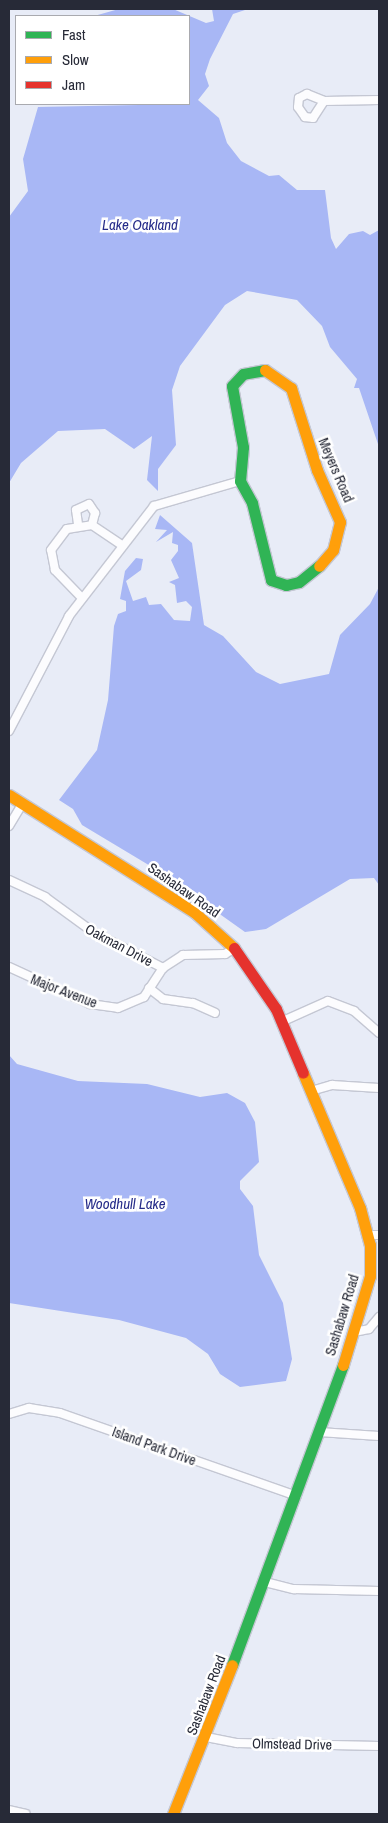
<!DOCTYPE html>
<style>
body{margin:0}
#map{position:relative;width:388px;height:1823px;overflow:hidden;background:#e8ecf7;font-family:"Archivo Narrow",sans-serif}
div>[style]{position:absolute}
[style*='--x']{left:calc(var(--x)*1px);top:calc(var(--y)*1px);width:calc(var(--w)*1px);rotate:calc(var(--a)*1deg)}
.water>*{inset:0;background:#a8b7f5}
.roads{filter:drop-shadow(1px 0 #c4c7d3) drop-shadow(-1px 0 #c4c7d3) drop-shadow(0 1px #c4c7d3) drop-shadow(0 -1px #c4c7d3)}
.street>*{height:8px;margin:-4px;padding:0 4px;transform-origin:4px;border-radius:4px;background:#fcfcfe}
.fast>*{height:11px;margin:-5.5px;padding:0 5.5px;transform-origin:5.5px;border-radius:5.5px;background:#30b455}
.slow>*{height:11px;margin:-5.5px;padding:0 5.5px;transform-origin:5.5px;border-radius:5.5px;background:#ff9f0a}
.jam>*{height:11px;margin:-5.5px;padding:0 5.5px;transform-origin:5.5px;border-radius:5.5px;background:#e5322d}
span{translate:-50% -50%;white-space:nowrap;text-align:center;line-height:1.15;-webkit-text-stroke:5px #fff;paint-order:stroke}
.street-label{font-size:14px;color:#272a37}
.water-label{font-size:15px;color:#252b89;font-style:italic}
.frame{position:absolute;inset:0;border:10px solid #272a37;pointer-events:none}
.legend{position:absolute;left:15px;top:15px;width:175px;height:90px;box-sizing:border-box;background:#fff;border:1px solid #a9aaaf;margin:0;padding:6px 9px;list-style:none;font-size:15px;color:#272a37}
.legend li{display:flex;align-items:center;gap:10px;height:25px}
.legend b{width:25px;border:1px solid #a9aaaf}
</style>
<div id="map">
<div class="water">
<i style="clip-path:polygon(119px 9px,173px 9px,206px 23px,214px 21px,212px 9px,248px 9px,233px 14px,210px 59px,205px 74px,209px 86px,198px 100px,219px 118px,227px 143px,241px 161px,269px 176px,279px 175px,297px 190px,325px 190px,331px 238px,336px 249px,349px 234px,363px 231px,370px 235px,379px 230px,379px 447px,359px 388px,354px 388px,357px 379px,330px 347px,322px 326px,297px 300px,247px 291px,225px 305px,180px 366px,172px 390px,176px 445px,158px 469px,158px 491px,147px 480px,152px 436px,134px 449px,105px 429px,58px 431px,21px 463px,9px 483px,9px 217px,28px 191px,23px 159px,38px 107px,189px 104px,189px 16px,94px 16px)"></i>
<i style="clip-path:polygon(160px 515px,192px 543px,204px 625px,223px 636px,256px 672px,280px 684px,329px 674px,340px 635px,370px 604px,379px 587px,379px 885px,374px 878px,350px 879px,266px 929px,245px 932px,162px 873px,82px 825px,73px 809px,59px 800px,97px 750px,108px 700px,114px 626px,118px 614px,126px 611px,126px 601px,120px 599px,125px 571px,136px 558px,143px 559px,141px 570px,126px 581px,133px 601px,146px 597px,149px 605px,161px 604px,174px 620px,190px 621px,192px 607px,186px 601px,177px 603px,175px 585px,169px 582px,179px 578px,171px 560px,178px 551px,178px 545px,172px 543px,173px 532px,156px 542px,167px 530px,155px 529px)"></i>
<i style="clip-path:polygon(9px 1055px,17px 1064px,78px 1081px,147px 1084px,200px 1097px,227px 1093px,245px 1103px,255px 1122px,259px 1162px,240px 1181px,240px 1189px,253px 1206px,259px 1255px,283px 1303px,292px 1359px,286px 1381px,240px 1387px,220px 1374px,208px 1354px,186px 1338px,119px 1320px,9px 1303px)"></i>
</div>
<div class="roads">
<div class="street">
<i style="--x:324;--y:101;--w:20;--a:123"></i>
<i style="--x:313;--y:118;--w:8;--a:-173"></i>
<i style="--x:305;--y:117;--w:12;--a:-125"></i>
<i style="--x:298;--y:107;--w:9;--a:-84"></i>
<i style="--x:299;--y:98;--w:9;--a:-27"></i>
<i style="--x:307;--y:94;--w:18;--a:22"></i>
<i style="--x:324;--y:101;--w:55;--a:-1"></i>
<i style="--x:78;--y:524;--w:14;--a:-98"></i>
<i style="--x:76;--y:510;--w:14;--a:-25"></i>
<i style="--x:89;--y:504;--w:11;--a:56"></i>
<i style="--x:95;--y:513;--w:12;--a:104"></i>
<i style="--x:82;--y:598;--w:39;--a:-134"></i>
<i style="--x:55;--y:570;--w:20;--a:-101"></i>
<i style="--x:51;--y:550;--w:26;--a:-53"></i>
<i style="--x:67;--y:529;--w:25;--a:-9"></i>
<i style="--x:92;--y:525;--w:37;--a:34"></i>
<i style="--x:9;--y:731;--w:130;--a:-62.4"></i>
<i style="--x:69;--y:616;--w:139;--a:-52.3"></i>
<i style="--x:154;--y:506;--w:90;--a:-16.2"></i>
<i style="--x:9;--y:826;--w:26;--a:-59"></i>
<i style="--x:9;--y:880;--w:40;--a:25"></i>
<i style="--x:45;--y:897;--w:59;--a:36.1"></i>
<i style="--x:93;--y:932;--w:79;--a:27.2"></i>
<i style="--x:163;--y:968;--w:24;--a:-33"></i>
<i style="--x:183;--y:955;--w:42;--a:-1.4"></i>
<i style="--x:225;--y:954;--w:12;--a:-31"></i>
<i style="--x:9;--y:967;--w:89;--a:24.6"></i>
<i style="--x:90;--y:1004;--w:28;--a:8"></i>
<i style="--x:118;--y:1008;--w:28;--a:-23"></i>
<i style="--x:144;--y:997;--w:35;--a:-57"></i>
<i style="--x:149;--y:988;--w:18;--a:38"></i>
<i style="--x:163;--y:999;--w:30;--a:8"></i>
<i style="--x:193;--y:1003;--w:24;--a:24"></i>
<i style="--x:281;--y:1022;--w:51;--a:-24.1"></i>
<i style="--x:328;--y:1001;--w:28;--a:21"></i>
<i style="--x:354;--y:1011;--w:33;--a:41"></i>
<i style="--x:311;--y:1091;--w:22;--a:-16"></i>
<i style="--x:332;--y:1085;--w:47;--a:3.7"></i>
<i style="--x:367;--y:1235;--w:12;--a:0"></i>
<i style="--x:354;--y:1332;--w:15;--a:-11"></i>
<i style="--x:369;--y:1329;--w:16;--a:-50"></i>
<i style="--x:9;--y:1414;--w:21;--a:-17"></i>
<i style="--x:29;--y:1408;--w:31;--a:9"></i>
<i style="--x:60;--y:1413;--w:251;--a:19.3"></i>
<i style="--x:319;--y:1432;--w:60;--a:3.8"></i>
<i style="--x:265;--y:1582;--w:30;--a:14"></i>
<i style="--x:294;--y:1589;--w:85;--a:1.3"></i>
<i style="--x:206;--y:1737;--w:32;--a:11"></i>
<i style="--x:237;--y:1743;--w:142;--a:1.2"></i>
<i style="--x:9;--y:1810;--w:17;--a:13"></i>
</div>
<div class="fast">
<i style="--x:265;--y:370;--w:22;--a:170"></i>
<i style="--x:243;--y:374;--w:16;--a:133"></i>
<i style="--x:232;--y:386;--w:62;--a:79.8"></i>
<i style="--x:243;--y:447;--w:34;--a:95"></i>
<i style="--x:240;--y:481;--w:25;--a:61"></i>
<i style="--x:252;--y:503;--w:79;--a:76.1"></i>
<i style="--x:271;--y:580;--w:16;--a:18"></i>
<i style="--x:286;--y:585;--w:13;--a:-13"></i>
<i style="--x:299;--y:582;--w:26;--a:-39"></i>
<i style="--x:232;--y:1665;--w:320;--a:-69.7"></i>
</div>
<div class="slow">
<i style="--x:265;--y:370;--w:32;--a:35"></i>
<i style="--x:291;--y:388;--w:86;--a:72.4"></i>
<i style="--x:317;--y:470;--w:57;--a:66.1"></i>
<i style="--x:340;--y:522;--w:29;--a:104"></i>
<i style="--x:333;--y:550;--w:21;--a:131"></i>
<i style="--x:9;--y:795;--w:219;--a:32.3"></i>
<i style="--x:194;--y:912;--w:54;--a:42"></i>
<i style="--x:303;--y:1073;--w:147;--a:67.1"></i>
<i style="--x:360;--y:1208;--w:38;--a:75"></i>
<i style="--x:370;--y:1245;--w:31;--a:90"></i>
<i style="--x:370;--y:1276;--w:93;--a:106.9"></i>
<i style="--x:173;--y:1814;--w:160;--a:-68.4"></i>
</div>
<div class="jam">
<i style="--x:234;--y:948;--w:74;--a:55.5"></i>
<i style="--x:276;--y:1009;--w:69;--a:67.1"></i>
</div>
</div>
<div class="street-label">
<span style="left:336px;top:470px;rotate:67deg">Meyers Road</span>
<span style="left:184px;top:890px;rotate:35deg">Sashabaw Road</span>
<span style="left:119px;top:945px;rotate:28deg">Oakman Drive</span>
<span style="left:64px;top:991px;rotate:21deg">Major Avenue</span>
<span style="left:342px;top:1315px;rotate:-73deg">Sashabaw Road</span>
<span style="left:154px;top:1446px;rotate:20deg">Island Park Drive</span>
<span style="left:206px;top:1695px;rotate:-69deg">Sashabaw Road</span>
<span style="left:292px;top:1744px;rotate:1deg">Olmstead Drive</span>
</div>
<div class="water-label">
<span style="left:140px;top:225px">Lake Oakland</span>
<span style="left:125px;top:1204px">Woodhull Lake</span>
</div>
<div class="frame"></div>
<ul class="legend">
<li><b style="height:6px;background:#30b455"></b>Fast</li>
<li><b style="height:6px;background:#ff9f0a"></b>Slow</li>
<li><b style="height:6px;background:#e5322d"></b>Jam</li>
</ul>
</div>
